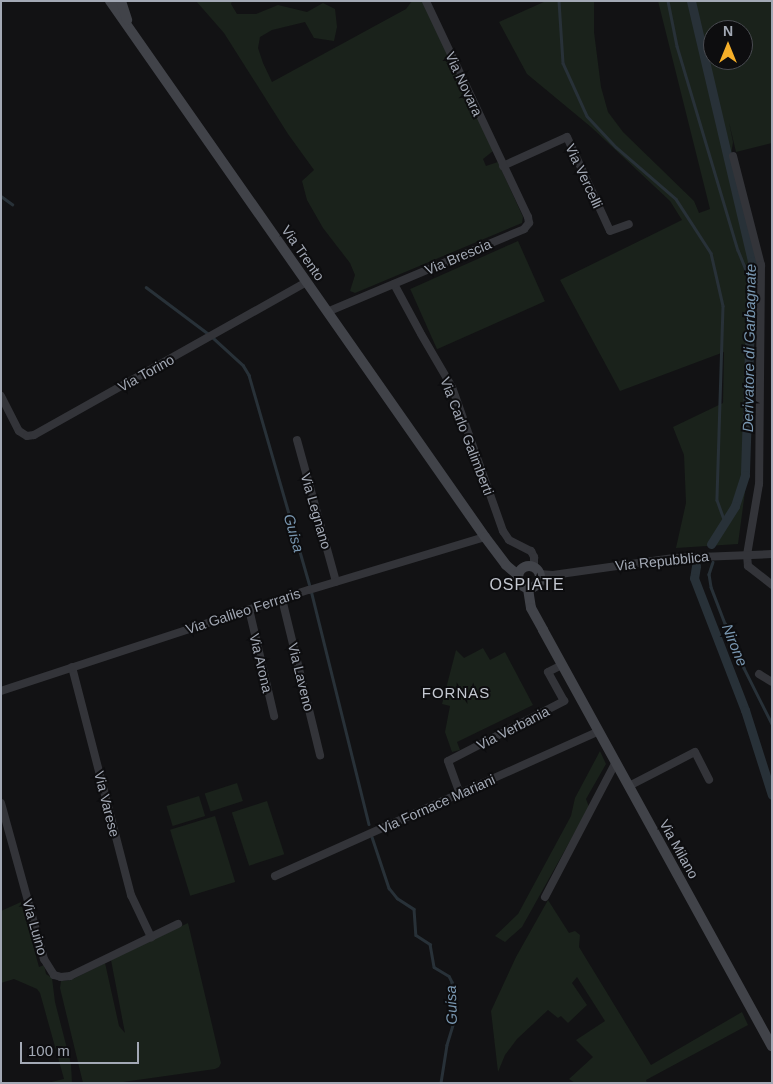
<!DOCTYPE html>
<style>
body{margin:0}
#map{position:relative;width:773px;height:1084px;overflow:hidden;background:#121214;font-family:Arial,sans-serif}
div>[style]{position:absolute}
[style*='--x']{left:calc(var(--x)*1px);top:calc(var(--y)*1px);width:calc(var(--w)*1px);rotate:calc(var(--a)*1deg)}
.green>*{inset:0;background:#1a221b;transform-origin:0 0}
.stream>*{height:2.5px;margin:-1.25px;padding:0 1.25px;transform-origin:1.25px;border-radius:1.25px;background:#283138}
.canal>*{height:9px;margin:-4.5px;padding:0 4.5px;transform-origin:4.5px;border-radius:4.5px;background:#283138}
.street>*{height:8px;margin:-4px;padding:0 4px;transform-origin:4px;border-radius:4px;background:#333439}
.secondary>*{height:10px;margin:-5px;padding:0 5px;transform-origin:5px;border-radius:5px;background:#414349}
.secondary>.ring{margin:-5px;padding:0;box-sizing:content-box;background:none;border:10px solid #414349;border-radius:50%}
span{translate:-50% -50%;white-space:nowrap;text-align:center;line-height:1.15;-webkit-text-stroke:4px #0d0d0f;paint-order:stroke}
.street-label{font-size:14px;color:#a3a9b5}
.water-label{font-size:15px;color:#7997b1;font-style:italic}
.neighbourhood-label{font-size:15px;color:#c4c8d1;letter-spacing:1px}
.quarter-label{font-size:16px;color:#c4c8d1;letter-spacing:1px}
.frame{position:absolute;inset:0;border:2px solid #a3a9b5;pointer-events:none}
.north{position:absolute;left:703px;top:20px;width:50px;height:50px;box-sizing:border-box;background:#0d0d0f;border:1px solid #494b51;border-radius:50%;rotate:0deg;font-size:14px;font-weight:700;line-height:20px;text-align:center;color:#a3a9b5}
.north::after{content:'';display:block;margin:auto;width:18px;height:22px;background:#f5af29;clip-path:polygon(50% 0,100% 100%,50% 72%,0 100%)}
.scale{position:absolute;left:20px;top:1042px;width:119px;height:22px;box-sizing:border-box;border:2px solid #a3a9b5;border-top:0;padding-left:6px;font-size:15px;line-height:18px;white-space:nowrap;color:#a3a9b5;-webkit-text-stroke:4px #0d0d0f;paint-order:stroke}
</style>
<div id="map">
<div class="green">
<i style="clip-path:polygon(196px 1px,232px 1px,231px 4px,237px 14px,256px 14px,278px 5px,307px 12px,323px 3px,335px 9px,337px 27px,334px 41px,314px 38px,305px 22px,272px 30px,260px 37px,258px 48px,263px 63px,272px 82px,406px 9px,412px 1px,423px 1px,493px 151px,483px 159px,486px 166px,498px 162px,523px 217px,522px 223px,355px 293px,350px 291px,355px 275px,350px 263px,323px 228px,307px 200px,302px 181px,314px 170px,288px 134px,224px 33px)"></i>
<i style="clip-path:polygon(evenodd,546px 1px,594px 1px,594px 32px,601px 87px,608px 112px,623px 132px,694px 201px,699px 213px,710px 209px,658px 1px,772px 1px,772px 143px,736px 152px,729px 122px,733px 142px,730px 162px,754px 261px,749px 462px,738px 544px,676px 548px,686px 503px,684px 455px,673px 427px,723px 403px,724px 352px,620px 391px,560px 280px,682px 220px,670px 201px,591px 127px,527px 74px,499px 22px,546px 1px,713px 30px,743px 30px,743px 60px,713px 60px,713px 30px)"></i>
<i style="left:518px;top:241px;width:66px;height:118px;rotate:66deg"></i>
<i style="clip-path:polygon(483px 648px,490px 660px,505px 652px,533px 705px,457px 742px,460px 750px,452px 752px,445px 732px,450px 706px,442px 704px,456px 650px,464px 658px)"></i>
<i style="clip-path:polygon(600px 751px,606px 764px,586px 799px,589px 807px,522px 927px,505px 942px,495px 936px,518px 914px,571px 816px,575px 798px)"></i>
<i style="left:237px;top:783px;width:19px;height:34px;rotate:72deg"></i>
<i style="left:199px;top:796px;width:21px;height:34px;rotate:73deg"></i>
<i style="left:267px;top:801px;width:56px;height:37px;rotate:72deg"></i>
<i style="left:215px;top:816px;width:69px;height:47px;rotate:73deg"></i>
<i style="clip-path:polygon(548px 900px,569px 933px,575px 931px,580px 935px,579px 947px,651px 1065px,742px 1012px,748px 1025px,646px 1080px,647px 1083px,575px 1083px,569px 1079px,593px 1057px,576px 1040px,605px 1021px,577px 977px,572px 983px,587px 1005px,568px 1023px,561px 1016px,558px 1018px,548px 1010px,517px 1039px,505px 1055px,498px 1072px,491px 1011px,516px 957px)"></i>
<i style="clip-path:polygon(21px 902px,39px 967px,44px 965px,46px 974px,52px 978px,55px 1002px,71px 1064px,72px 1083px,47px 1083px,64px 1079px,40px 993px,37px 989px,14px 979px,1px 983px,1px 911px)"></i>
<i style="clip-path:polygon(188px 923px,221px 1063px,219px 1067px,215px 1069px,116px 1083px,83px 1083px,60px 988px,61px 981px,71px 980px,105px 963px,119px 1026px,125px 1033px,111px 960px)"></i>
</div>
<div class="stream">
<i style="--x:559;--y:1;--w:62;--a:86.3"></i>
<i style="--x:563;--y:63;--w:58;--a:65.6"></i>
<i style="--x:587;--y:116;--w:42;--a:46.9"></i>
<i style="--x:616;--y:147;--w:79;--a:40.9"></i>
<i style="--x:676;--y:199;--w:64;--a:57.1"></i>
<i style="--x:711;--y:253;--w:54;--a:77.2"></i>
<i style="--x:723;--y:306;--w:194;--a:91.8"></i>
<i style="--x:717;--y:500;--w:23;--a:70"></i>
<i style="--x:668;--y:1;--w:46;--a:78.7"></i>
<i style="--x:677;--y:46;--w:213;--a:73.4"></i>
<i style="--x:738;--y:250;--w:35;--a:68"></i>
<i style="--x:1;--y:196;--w:14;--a:36"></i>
<i style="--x:146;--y:287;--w:80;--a:36.9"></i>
<i style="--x:210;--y:335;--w:45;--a:42.3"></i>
<i style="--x:243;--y:365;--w:12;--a:59"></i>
<i style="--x:249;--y:375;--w:224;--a:73.9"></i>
<i style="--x:311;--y:590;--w:241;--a:76.1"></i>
<i style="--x:713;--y:562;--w:13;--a:108"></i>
<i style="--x:709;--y:574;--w:13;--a:81"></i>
<i style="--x:711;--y:587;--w:39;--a:69"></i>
<i style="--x:725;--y:623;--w:12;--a:55"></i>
<i style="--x:732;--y:633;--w:37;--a:71"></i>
<i style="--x:744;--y:668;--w:63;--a:63.4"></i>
<i style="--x:372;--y:837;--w:54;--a:71.6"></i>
<i style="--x:389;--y:888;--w:13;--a:51"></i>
<i style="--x:397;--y:898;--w:20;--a:33"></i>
<i style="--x:414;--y:909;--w:26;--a:86"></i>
<i style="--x:416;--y:935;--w:17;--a:33"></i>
<i style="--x:430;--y:944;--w:23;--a:80"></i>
<i style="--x:434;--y:967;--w:17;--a:31"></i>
<i style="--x:449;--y:976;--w:7;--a:63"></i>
<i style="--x:452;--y:982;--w:40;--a:87.1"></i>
<i style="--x:454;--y:1022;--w:24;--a:107"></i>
<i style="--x:447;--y:1045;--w:38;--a:99"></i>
</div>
<div class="canal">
<i style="--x:691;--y:1;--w:267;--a:76.8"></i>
<i style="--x:752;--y:261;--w:214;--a:91.9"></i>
<i style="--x:745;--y:475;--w:33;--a:108"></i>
<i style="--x:735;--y:506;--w:45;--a:122.3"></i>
<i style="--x:696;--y:566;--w:12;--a:99"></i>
<i style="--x:694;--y:578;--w:142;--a:68.9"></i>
<i style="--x:745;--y:710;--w:89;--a:72.4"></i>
</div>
<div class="street">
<i style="--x:733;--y:156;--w:113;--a:75.6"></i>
<i style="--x:761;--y:265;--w:219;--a:90.5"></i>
<i style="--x:759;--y:484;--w:72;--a:99.6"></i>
<i style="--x:747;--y:555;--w:11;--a:85"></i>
<i style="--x:748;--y:566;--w:31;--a:38"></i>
<i style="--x:503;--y:166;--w:70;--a:-24.4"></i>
<i style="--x:567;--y:137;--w:103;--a:65.4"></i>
<i style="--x:610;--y:231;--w:20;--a:-20"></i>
<i style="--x:394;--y:284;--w:55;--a:61.6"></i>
<i style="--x:327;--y:312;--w:214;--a:-22.8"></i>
<i style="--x:524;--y:229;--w:8;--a:-50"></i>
<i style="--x:529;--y:223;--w:6;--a:-99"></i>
<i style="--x:528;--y:217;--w:239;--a:-115.3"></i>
<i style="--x:421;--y:334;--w:61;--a:59.7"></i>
<i style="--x:452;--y:387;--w:153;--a:70.5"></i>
<i style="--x:503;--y:531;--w:11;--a:56"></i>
<i style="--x:509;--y:540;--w:25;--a:27"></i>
<i style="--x:531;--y:551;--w:7;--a:63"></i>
<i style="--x:534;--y:557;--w:10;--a:90"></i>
<i style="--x:1;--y:396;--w:39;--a:63"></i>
<i style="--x:19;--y:431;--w:9;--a:32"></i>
<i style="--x:27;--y:436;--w:7;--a:-8"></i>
<i style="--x:34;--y:435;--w:313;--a:-29.3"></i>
<i style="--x:297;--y:440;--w:147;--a:74.6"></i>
<i style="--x:539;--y:574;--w:14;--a:4"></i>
<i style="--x:553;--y:575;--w:122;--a:-8"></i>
<i style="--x:674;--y:558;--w:98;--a:-2.3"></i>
<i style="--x:538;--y:584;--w:17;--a:-31"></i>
<i style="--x:282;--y:599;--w:161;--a:76.3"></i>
<i style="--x:249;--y:609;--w:110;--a:76.8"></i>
<i style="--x:72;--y:667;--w:236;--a:75.5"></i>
<i style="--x:131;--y:895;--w:47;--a:64.5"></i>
<i style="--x:759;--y:674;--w:15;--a:32"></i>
<i style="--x:1;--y:691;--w:324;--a:-18.2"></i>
<i style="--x:309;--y:590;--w:184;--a:-16.8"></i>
<i style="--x:629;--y:786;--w:74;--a:-27.3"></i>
<i style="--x:695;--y:752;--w:31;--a:63"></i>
<i style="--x:460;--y:794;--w:35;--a:-110"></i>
<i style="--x:448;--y:761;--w:131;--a:-27.3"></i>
<i style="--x:564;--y:701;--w:33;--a:-119"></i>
<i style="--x:548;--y:672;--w:16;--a:-27"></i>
<i style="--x:1;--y:803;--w:162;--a:74.6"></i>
<i style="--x:44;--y:959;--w:19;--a:58"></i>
<i style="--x:54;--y:975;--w:7;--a:16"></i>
<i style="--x:61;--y:977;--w:9;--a:-6"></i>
<i style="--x:70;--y:976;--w:120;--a:-25.7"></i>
<i style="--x:275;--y:876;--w:355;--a:-24.1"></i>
<i style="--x:545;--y:897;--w:153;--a:-62.3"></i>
</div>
<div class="secondary">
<i style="--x:110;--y:1;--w:654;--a:55.02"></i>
<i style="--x:485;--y:537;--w:35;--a:53"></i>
<i style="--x:506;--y:565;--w:16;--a:40"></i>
<i style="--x:121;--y:1;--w:20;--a:72"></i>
<i class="ring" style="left:518px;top:566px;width:12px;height:12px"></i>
<i style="--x:528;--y:589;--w:19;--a:81"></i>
<i style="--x:531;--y:608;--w:25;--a:61"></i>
<i style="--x:543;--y:630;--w:475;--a:61.2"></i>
</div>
<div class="street-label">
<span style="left:464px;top:84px;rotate:65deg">Via Novara</span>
<span style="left:584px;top:176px;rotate:65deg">Via Vercelli</span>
<span style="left:303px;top:253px;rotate:55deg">Via Trento</span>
<span style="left:458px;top:257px;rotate:-23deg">Via Brescia</span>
<span style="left:146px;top:373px;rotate:-29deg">Via Torino</span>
<span style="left:467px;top:436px;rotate:69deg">Via Carlo Galimberti</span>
<span style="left:316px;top:511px;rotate:74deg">Via Legnano</span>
<span style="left:662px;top:561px;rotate:-6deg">Via Repubblica</span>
<span style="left:243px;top:611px;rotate:-18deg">Via Galileo Ferraris</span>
<span style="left:261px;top:663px;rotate:77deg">Via Arona</span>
<span style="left:301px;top:677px;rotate:76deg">Via Laveno</span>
<span style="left:513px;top:728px;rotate:-27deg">Via Verbania</span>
<span style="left:107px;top:804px;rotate:76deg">Via Varese</span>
<span style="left:437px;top:804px;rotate:-24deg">Via Fornace Mariani</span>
<span style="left:679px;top:849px;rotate:61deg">Via Milano</span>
<span style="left:35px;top:927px;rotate:74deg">Via Luino</span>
</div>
<div class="water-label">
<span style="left:749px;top:348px;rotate:-89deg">Derivatore di Garbagnate</span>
<span style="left:294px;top:533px;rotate:74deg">Guisa</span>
<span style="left:735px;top:645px;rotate:68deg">Nirone</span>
<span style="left:451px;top:1005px;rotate:-92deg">Guisa</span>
</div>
<div class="neighbourhood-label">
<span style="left:456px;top:693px">FORNAS</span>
</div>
<div class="quarter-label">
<span style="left:527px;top:585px">OSPIATE</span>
</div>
<div class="frame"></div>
<div class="north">N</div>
<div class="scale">100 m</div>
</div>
